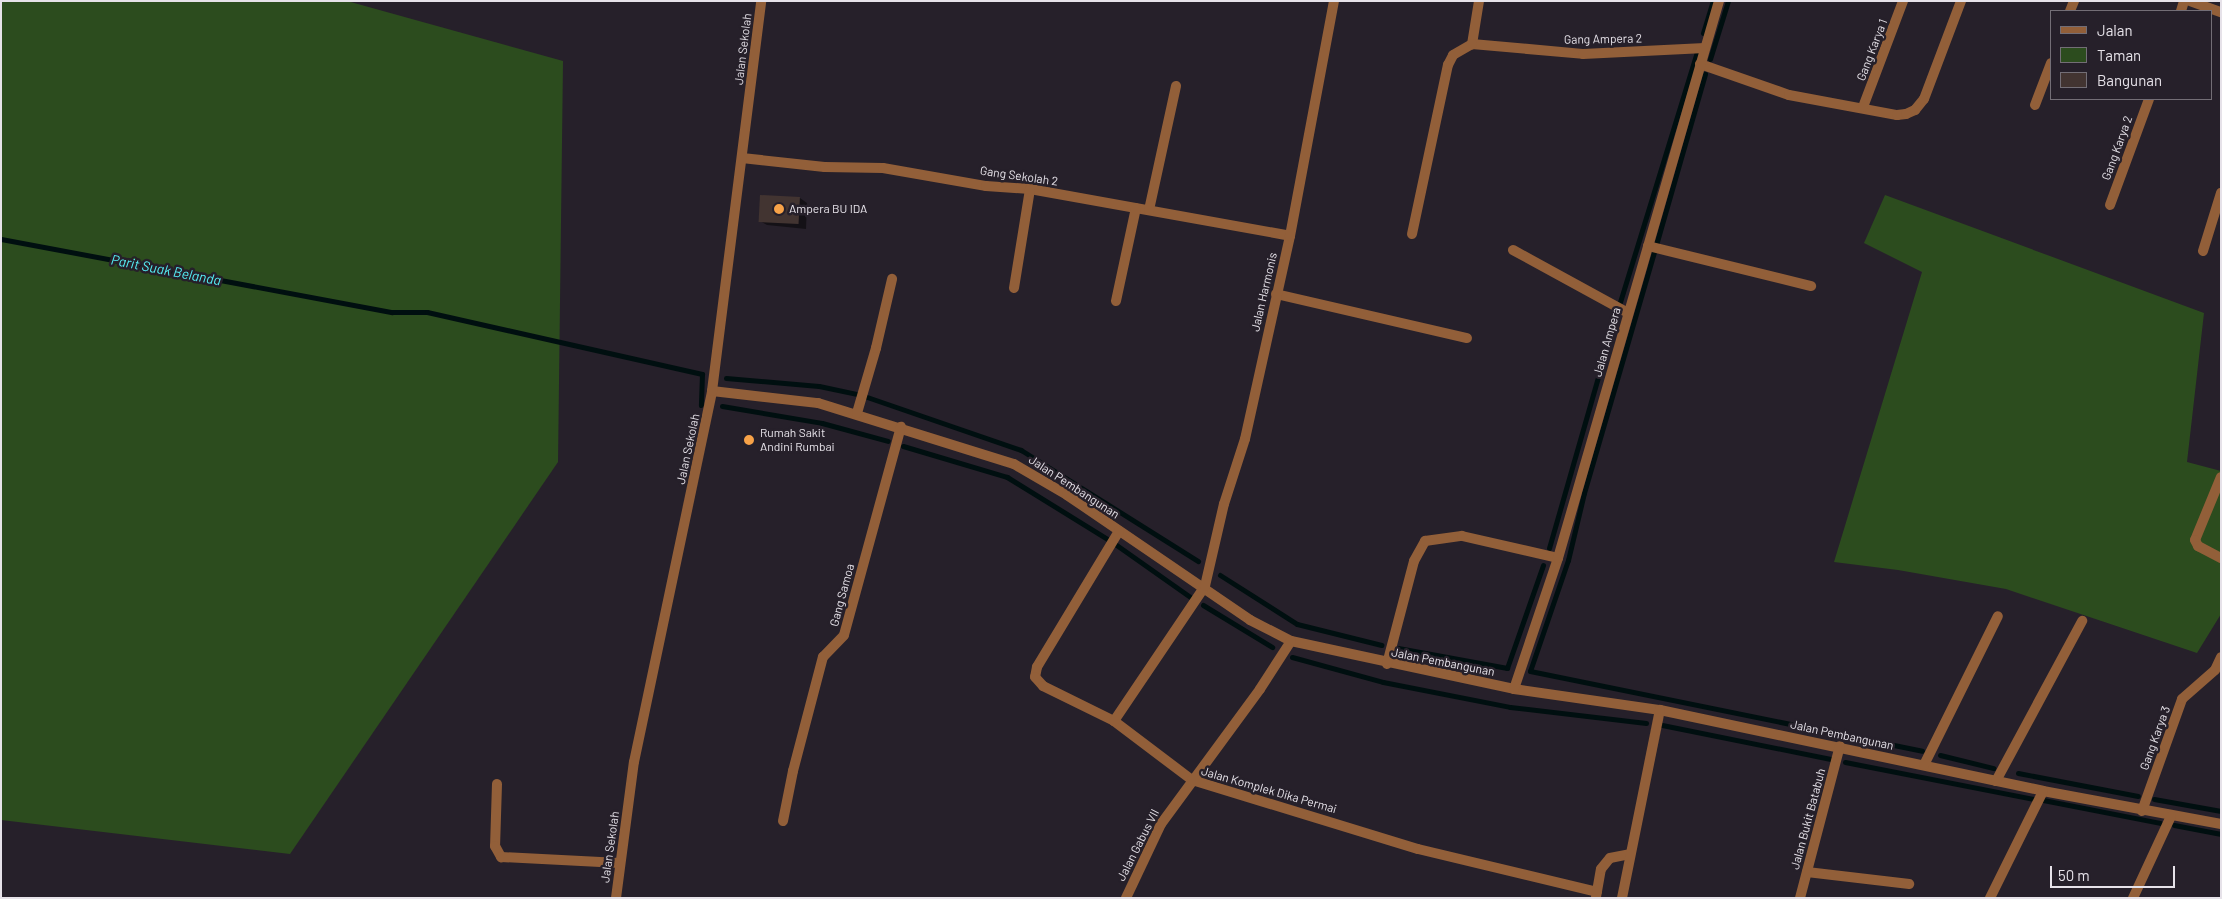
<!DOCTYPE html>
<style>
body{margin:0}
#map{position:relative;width:2222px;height:899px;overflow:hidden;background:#26202a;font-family:Barlow,sans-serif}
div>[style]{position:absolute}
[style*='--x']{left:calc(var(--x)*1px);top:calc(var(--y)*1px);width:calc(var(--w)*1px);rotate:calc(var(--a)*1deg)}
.green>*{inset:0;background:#2c4c1e}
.shadow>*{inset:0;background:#0007}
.stream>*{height:5px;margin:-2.5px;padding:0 2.5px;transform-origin:2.5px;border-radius:2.5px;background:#000f10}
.building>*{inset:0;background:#423431;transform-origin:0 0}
.minor>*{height:10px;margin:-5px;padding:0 5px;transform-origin:5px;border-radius:5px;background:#925f39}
.tertiary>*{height:10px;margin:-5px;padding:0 5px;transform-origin:5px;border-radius:5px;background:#925f39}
.dots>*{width:14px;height:14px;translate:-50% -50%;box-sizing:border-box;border:2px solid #26202a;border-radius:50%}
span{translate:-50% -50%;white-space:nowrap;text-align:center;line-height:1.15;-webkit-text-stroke:5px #26202a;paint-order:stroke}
.street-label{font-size:12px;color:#e6e2e9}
.poi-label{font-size:12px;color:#e6e2e9}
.left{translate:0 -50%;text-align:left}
.water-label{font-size:14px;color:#55eef5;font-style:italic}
.frame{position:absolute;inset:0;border:2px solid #e6e2e9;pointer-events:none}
.legend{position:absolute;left:2050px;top:10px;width:162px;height:90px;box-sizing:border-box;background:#26202a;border:1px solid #736e76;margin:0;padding:6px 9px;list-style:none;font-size:15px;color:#e6e2e9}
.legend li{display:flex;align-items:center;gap:10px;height:25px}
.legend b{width:25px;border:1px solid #736e76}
.scale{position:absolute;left:2050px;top:866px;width:125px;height:22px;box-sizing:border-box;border:2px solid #e6e2e9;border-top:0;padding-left:6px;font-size:15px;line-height:18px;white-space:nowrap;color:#e6e2e9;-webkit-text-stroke:4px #26202a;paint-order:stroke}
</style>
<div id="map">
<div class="green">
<i style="clip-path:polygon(1px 1px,347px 1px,563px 61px,558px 462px,290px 854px,1px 820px)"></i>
<i style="clip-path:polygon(1885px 195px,2204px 313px,2187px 462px,2221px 471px,2221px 614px,2197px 653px,2006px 589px,1898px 570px,1834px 562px,1922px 272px,1864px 243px)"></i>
</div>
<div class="shadow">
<i style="clip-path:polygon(800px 198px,807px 203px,806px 229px,767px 225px,760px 221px)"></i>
</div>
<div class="stream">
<i style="--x:1703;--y:33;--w:34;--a:-73"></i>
<i style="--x:1710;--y:59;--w:61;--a:-72.8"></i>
<i style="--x:1;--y:239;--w:398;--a:10.6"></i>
<i style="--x:392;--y:312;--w:35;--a:0"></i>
<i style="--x:427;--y:312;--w:282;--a:12.7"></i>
<i style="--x:702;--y:374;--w:31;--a:92"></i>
<i style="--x:1656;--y:245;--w:178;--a:-74"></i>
<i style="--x:1654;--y:252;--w:251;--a:106.2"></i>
<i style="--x:1584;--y:493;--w:69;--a:103.4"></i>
<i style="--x:1568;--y:560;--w:117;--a:108.9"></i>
<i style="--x:1530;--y:671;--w:400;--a:11.5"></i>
<i style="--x:1620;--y:302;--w:265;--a:-72.9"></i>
<i style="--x:726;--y:378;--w:93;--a:4.9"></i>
<i style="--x:819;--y:386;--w:38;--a:12"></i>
<i style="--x:867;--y:397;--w:163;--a:19"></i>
<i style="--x:1021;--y:450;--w:209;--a:32.1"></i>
<i style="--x:722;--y:406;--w:101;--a:9.6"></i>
<i style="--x:822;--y:423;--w:68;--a:15.3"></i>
<i style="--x:903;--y:446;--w:109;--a:16.6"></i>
<i style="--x:1007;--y:477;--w:120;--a:31.7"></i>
<i style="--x:1115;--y:544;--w:92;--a:35.2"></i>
<i style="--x:1549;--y:548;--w:239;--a:-74"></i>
<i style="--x:1220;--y:575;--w:91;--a:32.5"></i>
<i style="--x:1297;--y:624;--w:87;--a:14"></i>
<i style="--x:1203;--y:605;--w:81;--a:31.3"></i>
<i style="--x:1398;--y:648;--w:111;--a:10.4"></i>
<i style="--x:1507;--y:668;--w:109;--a:-70.7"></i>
<i style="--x:1292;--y:657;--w:94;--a:15.4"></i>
<i style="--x:1383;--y:682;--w:129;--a:11.1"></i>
<i style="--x:1510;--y:707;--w:137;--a:6.7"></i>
<i style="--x:1662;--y:725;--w:172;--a:11.4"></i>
<i style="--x:1940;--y:755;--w:55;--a:13.8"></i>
<i style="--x:1845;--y:762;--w:193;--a:11.1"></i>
<i style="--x:2018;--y:773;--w:122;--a:10.9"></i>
<i style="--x:2154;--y:799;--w:68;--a:10.2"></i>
<i style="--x:2043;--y:800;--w:119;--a:11.1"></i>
<i style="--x:2174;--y:825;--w:48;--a:10.8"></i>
</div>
<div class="building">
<i style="left:760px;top:195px;width:40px;height:27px;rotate:3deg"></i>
</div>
<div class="minor">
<i style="--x:1479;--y:1;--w:44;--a:99.2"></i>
<i style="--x:1472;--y:44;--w:111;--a:5.1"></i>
<i style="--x:1583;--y:54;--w:122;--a:-2.8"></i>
<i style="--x:2190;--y:1;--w:33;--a:20"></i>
<i style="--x:2070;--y:11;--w:11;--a:-68"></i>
<i style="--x:2181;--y:11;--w:10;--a:-73"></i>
<i style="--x:1700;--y:64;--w:94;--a:19.2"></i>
<i style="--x:1789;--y:95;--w:110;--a:10.5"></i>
<i style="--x:1897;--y:115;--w:9;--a:-6"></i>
<i style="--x:1906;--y:114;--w:10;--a:-24"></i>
<i style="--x:1915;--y:110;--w:14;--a:-51"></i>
<i style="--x:1924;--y:99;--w:105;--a:-69.3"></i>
<i style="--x:2035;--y:105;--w:45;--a:-69.1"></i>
<i style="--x:1863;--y:107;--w:113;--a:-69.3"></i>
<i style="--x:742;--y:158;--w:83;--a:6.2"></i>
<i style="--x:825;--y:167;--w:58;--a:1"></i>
<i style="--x:883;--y:168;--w:105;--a:9.9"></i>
<i style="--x:986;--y:186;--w:44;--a:3.9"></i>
<i style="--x:1030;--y:189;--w:264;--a:10.2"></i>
<i style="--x:2110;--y:205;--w:113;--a:-69.8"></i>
<i style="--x:1149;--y:210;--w:127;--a:-77.7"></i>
<i style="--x:1412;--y:234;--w:173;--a:-78"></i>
<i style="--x:1448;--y:65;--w:11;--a:-63"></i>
<i style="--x:1453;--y:55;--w:22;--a:-30"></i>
<i style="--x:1648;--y:246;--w:168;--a:13.8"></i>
<i style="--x:1513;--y:250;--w:131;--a:28.7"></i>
<i style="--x:2203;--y:251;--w:61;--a:-72.8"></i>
<i style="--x:1014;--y:288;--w:100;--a:-80.8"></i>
<i style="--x:1276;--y:294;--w:196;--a:13"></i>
<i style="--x:1116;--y:301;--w:95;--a:-77.9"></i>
<i style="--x:712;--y:391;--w:107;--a:6.5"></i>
<i style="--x:818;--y:403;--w:205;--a:17.3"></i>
<i style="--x:1014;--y:464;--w:61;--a:30.3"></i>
<i style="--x:1067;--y:495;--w:222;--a:34.3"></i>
<i style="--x:1250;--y:620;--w:46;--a:27.1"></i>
<i style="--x:1291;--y:641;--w:228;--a:12.1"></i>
<i style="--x:1514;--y:689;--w:148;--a:8.2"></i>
<i style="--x:1660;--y:710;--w:391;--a:11.9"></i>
<i style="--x:2043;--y:791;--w:181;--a:10.5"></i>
<i style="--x:857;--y:413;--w:68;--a:-73.7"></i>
<i style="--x:876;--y:348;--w:71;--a:-76.9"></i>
<i style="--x:2221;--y:477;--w:68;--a:112.4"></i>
<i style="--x:2195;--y:540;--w:7;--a:63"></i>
<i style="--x:2198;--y:546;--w:26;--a:28"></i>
<i style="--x:1119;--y:531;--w:159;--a:121.1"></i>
<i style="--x:1037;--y:667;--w:10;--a:101"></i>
<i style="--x:1035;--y:677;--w:12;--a:48"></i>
<i style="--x:1043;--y:686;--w:79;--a:26.2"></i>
<i style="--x:1114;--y:721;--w:98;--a:37.1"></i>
<i style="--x:1192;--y:780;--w:236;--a:17"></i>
<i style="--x:1418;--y:849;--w:184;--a:13.5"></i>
<i style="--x:1387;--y:664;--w:106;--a:-75.3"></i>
<i style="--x:1414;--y:561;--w:23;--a:-61"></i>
<i style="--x:1425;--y:541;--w:37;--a:-8"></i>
<i style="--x:1462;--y:536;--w:98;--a:12.9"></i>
<i style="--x:1514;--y:689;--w:138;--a:-71.4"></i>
<i style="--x:1558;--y:558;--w:580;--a:-73.88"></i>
<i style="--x:1114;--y:721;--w:163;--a:-56"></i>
<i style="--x:1205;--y:586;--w:84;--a:-77"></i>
<i style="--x:1224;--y:504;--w:68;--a:-72.1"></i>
<i style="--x:1245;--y:439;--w:208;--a:-77.5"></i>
<i style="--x:1290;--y:236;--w:239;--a:-79.4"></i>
<i style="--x:1924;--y:765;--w:166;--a:-63.6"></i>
<i style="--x:1996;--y:781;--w:182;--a:-61.7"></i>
<i style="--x:497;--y:784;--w:62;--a:91.8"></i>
<i style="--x:495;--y:846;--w:13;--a:61"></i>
<i style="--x:501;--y:857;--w:119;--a:2.9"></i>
<i style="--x:2142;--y:811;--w:119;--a:-70.3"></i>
<i style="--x:2182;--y:699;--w:44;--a:-41.3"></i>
<i style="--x:2215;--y:670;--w:14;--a:-65"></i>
<i style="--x:783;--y:821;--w:51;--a:-78.7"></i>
<i style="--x:793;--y:771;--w:118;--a:-75.3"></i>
<i style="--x:823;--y:657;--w:30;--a:-46"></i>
<i style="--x:844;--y:635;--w:216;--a:-74.7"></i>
<i style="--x:1807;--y:872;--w:103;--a:6.7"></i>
<i style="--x:1596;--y:897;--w:28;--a:-80"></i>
<i style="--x:1601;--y:869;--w:14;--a:-51"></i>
<i style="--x:1610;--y:858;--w:20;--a:-11"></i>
<i style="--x:1126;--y:898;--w:82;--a:-64.7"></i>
<i style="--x:1161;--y:824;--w:167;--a:-53.7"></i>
<i style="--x:1260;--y:689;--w:57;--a:-57.1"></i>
<i style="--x:1622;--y:898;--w:192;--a:-78.6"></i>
<i style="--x:1800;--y:898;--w:157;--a:-75.3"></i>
<i style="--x:1990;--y:898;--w:119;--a:-63.6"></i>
<i style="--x:2133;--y:898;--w:90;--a:-65.1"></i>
</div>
<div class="tertiary">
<i style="--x:616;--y:898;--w:137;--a:-82.5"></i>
<i style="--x:634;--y:762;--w:379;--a:-78.1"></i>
<i style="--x:712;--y:391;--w:393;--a:-82.8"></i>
</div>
<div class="dots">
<i style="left:779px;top:209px;background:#f7a248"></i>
<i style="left:749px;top:440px;background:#f7a248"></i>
</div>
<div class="street-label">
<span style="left:1603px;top:39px;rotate:-1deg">Gang Ampera 2</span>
<span style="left:743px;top:49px;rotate:-83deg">Jalan Sekolah</span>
<span style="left:1872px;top:50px;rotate:-69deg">Gang Karya 1</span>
<span style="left:2117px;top:148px;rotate:-70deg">Gang Karya 2</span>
<span style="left:1019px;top:176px;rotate:8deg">Gang Sekolah 2</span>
<span style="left:1264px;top:292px;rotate:-77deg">Jalan Harmonis</span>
<span style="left:1607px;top:342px;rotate:-74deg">Jalan Ampera</span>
<span style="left:688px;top:449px;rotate:-78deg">Jalan Sekolah</span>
<span style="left:1074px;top:487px;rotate:33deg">Jalan Pembangunan</span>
<span style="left:842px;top:595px;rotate:-75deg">Gang Samoa</span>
<span style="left:1443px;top:662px;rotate:11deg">Jalan Pembangunan</span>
<span style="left:1842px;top:735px;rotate:12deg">Jalan Pembangunan</span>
<span style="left:2155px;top:738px;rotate:-70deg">Gang Karya 3</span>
<span style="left:1269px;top:790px;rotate:16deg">Jalan Komplek Dika Permai</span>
<span style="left:1808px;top:819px;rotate:-75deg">Jalan Bukit Batabuh</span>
<span style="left:1138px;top:845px;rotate:-63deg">Jalan Gabus VII</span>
<span style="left:610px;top:847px;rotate:-82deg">Jalan Sekolah</span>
</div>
<div class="poi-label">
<span class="left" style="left:789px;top:209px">Ampera BU IDA</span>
<span class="left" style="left:760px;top:440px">Rumah Sakit<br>Andini Rumbai</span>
</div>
<div class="water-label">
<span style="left:166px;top:270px;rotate:11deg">Parit Suak Belanda</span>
</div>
<div class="frame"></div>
<ul class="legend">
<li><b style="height:6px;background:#925f39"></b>Jalan</li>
<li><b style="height:14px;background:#2c4c1e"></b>Taman</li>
<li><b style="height:14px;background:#423431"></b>Bangunan</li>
</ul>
<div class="scale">50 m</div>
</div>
